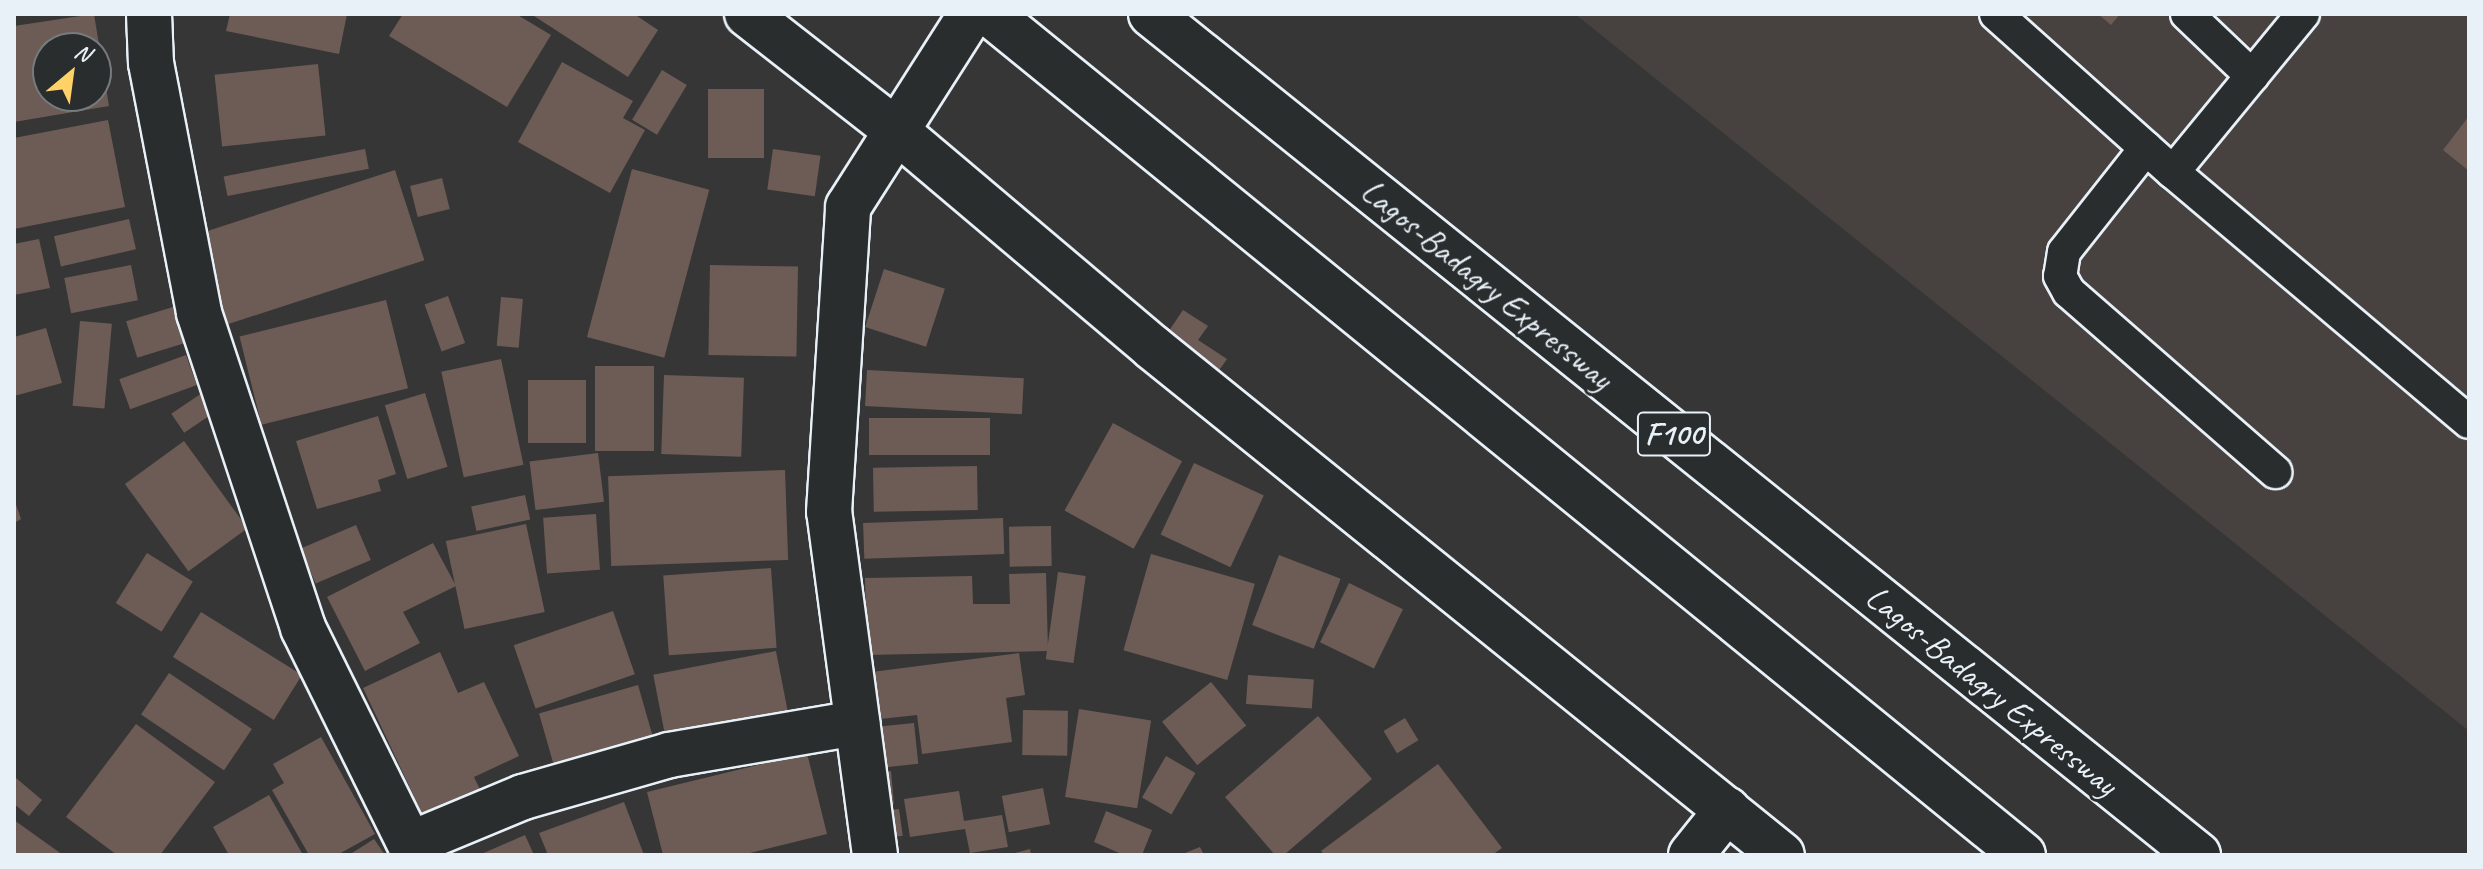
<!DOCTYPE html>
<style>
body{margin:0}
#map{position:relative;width:2483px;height:869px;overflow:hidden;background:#373636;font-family:Caveat,sans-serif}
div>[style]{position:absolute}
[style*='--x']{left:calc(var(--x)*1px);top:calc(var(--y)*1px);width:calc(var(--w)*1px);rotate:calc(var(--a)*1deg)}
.built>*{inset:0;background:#47413f}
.building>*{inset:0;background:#6d5c55;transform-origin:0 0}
.roads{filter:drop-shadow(2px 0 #e8f1f8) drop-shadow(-2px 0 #e8f1f8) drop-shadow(0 2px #e8f1f8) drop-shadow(0 -2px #e8f1f8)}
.lane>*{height:32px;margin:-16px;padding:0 16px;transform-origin:16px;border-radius:16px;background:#2a2d2e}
.street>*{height:44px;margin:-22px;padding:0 22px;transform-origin:22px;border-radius:22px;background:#2a2d2e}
.highway>*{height:44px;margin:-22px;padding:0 22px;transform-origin:22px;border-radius:22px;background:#2a2d2e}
span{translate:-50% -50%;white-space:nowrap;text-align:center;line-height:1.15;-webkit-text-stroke:6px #2a2d2e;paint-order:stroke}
.shield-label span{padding:2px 6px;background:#2a2d2e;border:2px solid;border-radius:6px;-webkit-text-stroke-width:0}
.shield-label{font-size:32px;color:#e8f1f8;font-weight:700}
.street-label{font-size:34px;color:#e8f1f8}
.frame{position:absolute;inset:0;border:16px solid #e8f1f8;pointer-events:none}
.north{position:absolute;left:32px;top:32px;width:80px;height:80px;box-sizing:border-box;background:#2a2d2e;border:2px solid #767b7f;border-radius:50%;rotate:29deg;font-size:22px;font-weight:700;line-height:32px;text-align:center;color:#e8f1f8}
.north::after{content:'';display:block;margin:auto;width:28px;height:36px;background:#ffd166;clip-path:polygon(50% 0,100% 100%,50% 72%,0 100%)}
</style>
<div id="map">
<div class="built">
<i style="clip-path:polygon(1575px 14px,2469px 14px,2469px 731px)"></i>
</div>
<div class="building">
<i style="clip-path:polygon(evenodd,94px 14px,109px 106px,14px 122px,14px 26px,94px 14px,48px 48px,96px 48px,96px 96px,48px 96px,48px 48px)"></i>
<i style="clip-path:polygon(230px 14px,347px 14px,339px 54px,226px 31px)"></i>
<i style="clip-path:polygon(403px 14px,516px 14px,551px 35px,507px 107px,389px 36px)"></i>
<i style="clip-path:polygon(531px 14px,634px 14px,658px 30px,628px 77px)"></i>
<i style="clip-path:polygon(2098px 14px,2120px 14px,2111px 25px)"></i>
<i style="clip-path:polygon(562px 62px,633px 101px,623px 118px,645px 130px,610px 193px,518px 142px)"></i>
<i style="left:318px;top:64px;width:72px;height:104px;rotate:84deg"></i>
<i style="left:662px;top:70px;width:29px;height:58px;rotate:31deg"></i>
<i style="left:708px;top:89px;width:56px;height:69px"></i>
<i style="clip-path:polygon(2469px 116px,2469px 171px,2443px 150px)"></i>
<i style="clip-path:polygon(108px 120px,125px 207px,14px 229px,14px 138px)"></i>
<i style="left:365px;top:149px;width:20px;height:144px;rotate:79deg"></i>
<i style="left:773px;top:149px;width:48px;height:41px;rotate:8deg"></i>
<i style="left:632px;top:169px;width:80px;height:174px;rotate:15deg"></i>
<i style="left:395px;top:170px;width:95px;height:219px;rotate:72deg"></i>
<i style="left:442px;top:178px;width:32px;height:33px;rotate:76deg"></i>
<i style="left:129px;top:219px;width:31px;height:77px;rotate:77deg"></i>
<i style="clip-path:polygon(39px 239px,50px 288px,14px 295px,14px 244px)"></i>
<i style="left:131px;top:265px;width:36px;height:68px;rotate:79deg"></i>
<i style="left:710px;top:265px;width:88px;height:90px;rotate:1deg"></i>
<i style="left:884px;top:269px;width:64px;height:61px;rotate:18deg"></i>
<i style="left:448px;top:296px;width:50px;height:25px;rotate:70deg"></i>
<i style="left:501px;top:297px;width:22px;height:49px;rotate:5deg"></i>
<i style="left:386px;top:300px;width:91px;height:151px;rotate:76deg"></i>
<i style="left:173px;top:307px;width:38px;height:49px;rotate:73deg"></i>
<i style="clip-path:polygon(1183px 310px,1208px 326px,1198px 340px,1227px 359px,1211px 382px,1158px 347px)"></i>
<i style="left:80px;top:321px;width:32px;height:85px;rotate:5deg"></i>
<i style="clip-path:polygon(46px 328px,62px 383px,14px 396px,14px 337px)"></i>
<i style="left:186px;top:355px;width:32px;height:71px;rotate:70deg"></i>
<i style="left:501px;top:359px;width:108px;height:61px;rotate:78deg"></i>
<i style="left:595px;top:366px;width:59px;height:85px"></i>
<i style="left:867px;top:370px;width:157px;height:36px;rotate:3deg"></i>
<i style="left:664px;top:375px;width:80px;height:79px;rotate:2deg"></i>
<i style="left:528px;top:380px;width:58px;height:63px"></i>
<i style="left:202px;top:393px;width:23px;height:37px;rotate:56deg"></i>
<i style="left:425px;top:393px;width:77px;height:42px;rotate:73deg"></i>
<i style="clip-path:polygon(378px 416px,396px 474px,378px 480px,381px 491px,317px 509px,296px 441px)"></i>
<i style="left:990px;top:418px;width:37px;height:121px;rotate:90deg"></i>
<i style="left:1113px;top:423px;width:79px;height:100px;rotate:29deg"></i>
<i style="left:184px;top:441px;width:108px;height:73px;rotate:54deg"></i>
<i style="left:598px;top:453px;width:49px;height:69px;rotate:83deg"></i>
<i style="left:1194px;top:463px;width:77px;height:79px;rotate:25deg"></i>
<i style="left:977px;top:466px;width:44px;height:104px;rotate:89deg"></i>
<i style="left:785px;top:470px;width:90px;height:177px;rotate:88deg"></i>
<i style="left:525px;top:495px;width:25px;height:55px;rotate:78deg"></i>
<i style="clip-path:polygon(14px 499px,21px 519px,14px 523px)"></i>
<i style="left:596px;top:514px;width:56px;height:53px;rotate:86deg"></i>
<i style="left:1003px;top:518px;width:36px;height:140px;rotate:88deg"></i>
<i style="left:526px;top:524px;width:90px;height:82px;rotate:78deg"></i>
<i style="left:356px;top:525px;width:38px;height:60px;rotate:67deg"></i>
<i style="left:1051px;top:526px;width:40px;height:42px;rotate:89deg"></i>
<i style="clip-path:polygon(433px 543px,456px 586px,403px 612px,420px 643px,365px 671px,327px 597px)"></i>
<i style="left:147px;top:553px;width:54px;height:59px;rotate:32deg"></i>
<i style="left:1151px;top:554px;width:108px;height:100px;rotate:16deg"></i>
<i style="left:1279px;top:555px;width:66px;height:75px;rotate:21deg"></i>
<i style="left:771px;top:568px;width:80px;height:108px;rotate:86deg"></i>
<i style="left:1058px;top:572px;width:28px;height:88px;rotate:8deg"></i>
<i style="clip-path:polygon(1046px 573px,1048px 651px,867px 655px,865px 578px,972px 576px,973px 604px,1010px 604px,1009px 574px)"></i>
<i style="left:1349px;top:583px;width:60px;height:66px;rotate:26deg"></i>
<i style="left:613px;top:611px;width:67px;height:105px;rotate:71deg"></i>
<i style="left:201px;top:612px;width:119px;height:53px;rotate:32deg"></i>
<i style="left:776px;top:651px;width:75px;height:125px;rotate:79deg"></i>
<i style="clip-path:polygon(440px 652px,458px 693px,484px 682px,519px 756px,474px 777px,485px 800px,428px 826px,363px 688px)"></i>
<i style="clip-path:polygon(1019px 653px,1025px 695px,1006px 698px,1012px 742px,922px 754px,917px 715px,871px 720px,864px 673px)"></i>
<i style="left:169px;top:673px;width:100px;height:50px;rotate:34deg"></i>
<i style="left:1248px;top:675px;width:66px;height:29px;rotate:4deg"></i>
<i style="left:1211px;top:682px;width:56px;height:63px;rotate:51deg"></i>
<i style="left:638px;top:685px;width:58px;height:103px;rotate:74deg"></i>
<i style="left:1079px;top:709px;width:73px;height:89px;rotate:9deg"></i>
<i style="left:1023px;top:710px;width:45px;height:45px;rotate:1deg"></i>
<i style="clip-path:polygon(1318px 716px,1372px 779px,1284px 855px,1275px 855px,1225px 797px)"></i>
<i style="left:1405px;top:718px;width:26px;height:25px;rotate:59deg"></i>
<i style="left:914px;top:723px;width:41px;height:37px;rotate:84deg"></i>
<i style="clip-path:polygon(136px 724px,215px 782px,160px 855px,117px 855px,66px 817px)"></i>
<i style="clip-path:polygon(321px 737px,375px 834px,337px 855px,309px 855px,272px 790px,284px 783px,273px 764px)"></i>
<i style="clip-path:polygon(807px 753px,827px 834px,742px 855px,663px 855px,647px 792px)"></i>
<i style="left:1166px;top:756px;width:34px;height:48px;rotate:30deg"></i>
<i style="clip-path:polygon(1438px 764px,1502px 848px,1492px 855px,1324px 855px,1321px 851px)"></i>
<i style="left:891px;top:771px;width:33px;height:17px;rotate:85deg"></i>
<i style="clip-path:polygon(16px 778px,42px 800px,29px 816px,14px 804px)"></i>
<i style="left:1043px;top:788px;width:37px;height:42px;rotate:79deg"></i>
<i style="clip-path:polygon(959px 791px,964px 821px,1002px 815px,1008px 847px,970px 853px,965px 829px,910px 837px,904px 799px)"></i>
<i style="clip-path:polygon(269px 795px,303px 855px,229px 855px,213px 827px)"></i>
<i style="clip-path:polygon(624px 802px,644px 855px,548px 855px,539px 833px)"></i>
<i style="left:899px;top:809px;width:27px;height:11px;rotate:82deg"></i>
<i style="clip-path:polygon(1106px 811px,1152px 830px,1142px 855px,1124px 855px,1094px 842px)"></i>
<i style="clip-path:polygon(14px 820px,63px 855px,14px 855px)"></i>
<i style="clip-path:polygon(525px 835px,534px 855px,479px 855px)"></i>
<i style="clip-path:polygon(374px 839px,385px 855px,349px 855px)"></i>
<i style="clip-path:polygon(1200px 847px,1204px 855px,1180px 855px)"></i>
<i style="clip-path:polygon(1030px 849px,1031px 855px,1011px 855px,1011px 854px)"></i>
</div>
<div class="roads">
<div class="lane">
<i style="--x:1996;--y:14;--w:237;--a:41.8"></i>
<i style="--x:2173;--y:172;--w:387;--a:40.2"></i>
<i style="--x:2187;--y:14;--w:90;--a:43.6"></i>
<i style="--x:2146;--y:148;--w:132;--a:128.3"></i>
<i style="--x:2064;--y:252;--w:24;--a:99"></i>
<i style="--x:2060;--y:276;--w:18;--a:61"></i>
<i style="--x:2069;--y:292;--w:274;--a:41.1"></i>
<i style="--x:2173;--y:172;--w:205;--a:-50.6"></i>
</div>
<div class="street">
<i style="--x:149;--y:14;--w:49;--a:87.7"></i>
<i style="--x:151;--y:63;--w:255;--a:79.1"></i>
<i style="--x:199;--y:313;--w:332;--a:71.7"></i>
<i style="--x:303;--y:628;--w:253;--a:63.7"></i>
<i style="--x:747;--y:14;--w:185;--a:38"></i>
<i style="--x:893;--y:128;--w:339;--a:40.2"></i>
<i style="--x:1152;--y:347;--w:809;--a:38.88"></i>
<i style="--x:410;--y:844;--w:122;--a:-22.6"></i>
<i style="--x:523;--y:797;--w:152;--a:-16"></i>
<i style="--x:669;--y:755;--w:191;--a:-9.7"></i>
<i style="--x:875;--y:855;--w:346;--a:-97.6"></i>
<i style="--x:829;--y:512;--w:306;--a:-86.4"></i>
<i style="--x:848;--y:207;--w:229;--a:-57.5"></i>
<i style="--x:1691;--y:855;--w:58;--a:-51.3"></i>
</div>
<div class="highway">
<i style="--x:990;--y:14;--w:1332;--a:39.15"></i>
<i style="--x:1151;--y:14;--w:1343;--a:38.77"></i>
</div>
</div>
<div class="shield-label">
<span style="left:1674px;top:434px">F100</span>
</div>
<div class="street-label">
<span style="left:1487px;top:284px;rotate:39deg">Lagos-Badagry Expressway</span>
<span style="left:1992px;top:690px;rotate:39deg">Lagos-Badagry Expressway</span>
</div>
<div class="frame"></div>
<div class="north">N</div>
</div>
